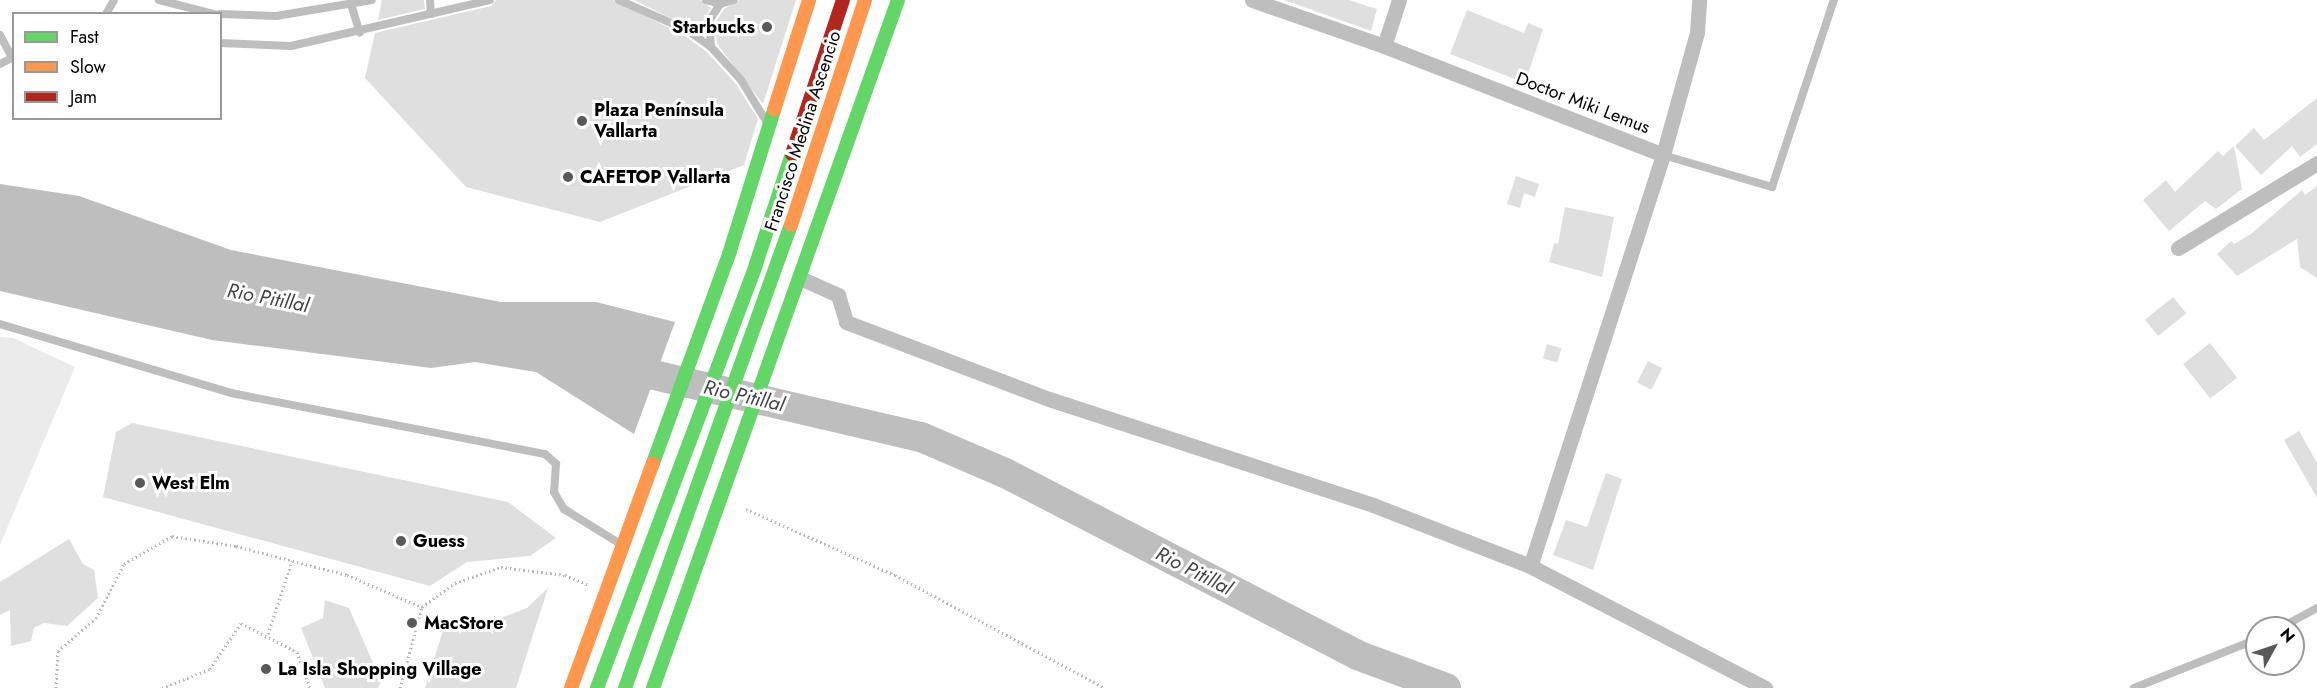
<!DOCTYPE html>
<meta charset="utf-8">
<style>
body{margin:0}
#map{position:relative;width:2317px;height:688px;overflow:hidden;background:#fff;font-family:Jost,sans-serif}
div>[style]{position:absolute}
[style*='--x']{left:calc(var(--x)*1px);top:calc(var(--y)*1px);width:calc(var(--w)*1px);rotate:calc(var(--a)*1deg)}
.green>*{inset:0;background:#ebebeb}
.water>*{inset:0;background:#bebebe}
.river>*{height:30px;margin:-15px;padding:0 15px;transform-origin:15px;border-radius:15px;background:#bebebe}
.building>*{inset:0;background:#dfdfdf;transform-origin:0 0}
.path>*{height:3px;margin-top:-1.5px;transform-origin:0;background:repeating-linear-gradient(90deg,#b9b9b9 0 1.5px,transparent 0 4.5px)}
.lane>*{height:8px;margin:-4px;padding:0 4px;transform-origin:4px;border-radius:4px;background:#bebebe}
.street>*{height:15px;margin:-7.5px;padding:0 7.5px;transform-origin:7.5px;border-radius:7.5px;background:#bebebe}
.fast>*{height:14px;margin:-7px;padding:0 7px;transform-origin:7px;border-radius:7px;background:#63d668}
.slow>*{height:14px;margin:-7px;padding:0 7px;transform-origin:7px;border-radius:7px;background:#ff974d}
.jam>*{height:14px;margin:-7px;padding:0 7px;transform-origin:7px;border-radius:7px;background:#b3261e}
.dots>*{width:16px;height:16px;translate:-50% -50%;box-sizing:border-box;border:3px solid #fff;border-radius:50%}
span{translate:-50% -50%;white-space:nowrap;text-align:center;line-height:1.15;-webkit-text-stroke:6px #fff;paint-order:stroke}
.poi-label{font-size:18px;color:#000;font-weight:700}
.right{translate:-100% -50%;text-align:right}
.left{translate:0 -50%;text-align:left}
.street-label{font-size:18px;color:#000}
.water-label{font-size:20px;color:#434343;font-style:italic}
.legend{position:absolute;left:12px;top:12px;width:210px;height:108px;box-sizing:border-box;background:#fff;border:2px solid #999;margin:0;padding:8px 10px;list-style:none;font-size:18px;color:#000}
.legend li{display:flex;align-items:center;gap:12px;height:30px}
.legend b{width:30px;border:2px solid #999}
.north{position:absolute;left:2245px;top:616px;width:60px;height:60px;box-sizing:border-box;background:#fff;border:2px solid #999;border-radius:50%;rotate:50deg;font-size:16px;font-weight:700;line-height:24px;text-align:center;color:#000}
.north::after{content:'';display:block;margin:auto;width:21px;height:27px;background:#595959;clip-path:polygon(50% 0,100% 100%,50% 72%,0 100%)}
</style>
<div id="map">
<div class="green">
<i style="clip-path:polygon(0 337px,13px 338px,75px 367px,0 545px)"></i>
</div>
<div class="water">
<i style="clip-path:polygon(0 184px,79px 196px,231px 250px,501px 302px,596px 302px,675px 322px,634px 434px,536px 372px,475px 362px,431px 368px,212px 340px,0 291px)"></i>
</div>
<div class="river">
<i style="--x:615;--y:366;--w:314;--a:13.1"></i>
<i style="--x:921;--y:437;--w:91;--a:23.2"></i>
<i style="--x:1005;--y:473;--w:396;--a:27.3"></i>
<i style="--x:1357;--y:655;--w:95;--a:20.3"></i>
</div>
<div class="building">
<i style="clip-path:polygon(382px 0,424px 0,425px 9px,378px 20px)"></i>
<i style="clip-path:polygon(496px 0,613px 0,684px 35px,707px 52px,736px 84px,758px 119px,744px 165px,600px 222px,466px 187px,365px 78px,375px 33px,491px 6px)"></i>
<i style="clip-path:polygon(634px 0,700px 0,711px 8px,703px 21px,704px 35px)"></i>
<i style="clip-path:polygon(739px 0,796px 0,763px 104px,717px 44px,715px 23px,724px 9px)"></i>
<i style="clip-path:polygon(1284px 0,1349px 0,1377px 9px,1371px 31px)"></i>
<i style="clip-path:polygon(1467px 10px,1524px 33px,1528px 23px,1543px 29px,1525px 83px,1450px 54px)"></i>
<i style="clip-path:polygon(2317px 98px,2317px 144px,2300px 157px,2292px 146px,2261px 175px,2235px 146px,2254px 128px,2264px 140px)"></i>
<i style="clip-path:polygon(2234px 146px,2242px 189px,2216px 209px,2205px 201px,2169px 231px,2143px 200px,2166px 180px,2175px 192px,2218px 151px,2223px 156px)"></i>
<i style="clip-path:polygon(1516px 176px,1539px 184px,1535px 197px,1524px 193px,1520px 208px,1507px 204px)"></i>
<i style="clip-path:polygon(2317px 186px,2317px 278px,2300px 267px,2297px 239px,2237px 276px,2217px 254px,2231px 241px,2234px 244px,2251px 234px,2302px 190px,2305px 195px)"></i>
<i style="clip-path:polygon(1565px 207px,1614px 217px,1602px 277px,1549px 262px,1554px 243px,1558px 244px)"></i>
<i style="left:2173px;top:297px;width:21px;height:36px;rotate:51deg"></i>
<i style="left:2210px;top:343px;width:44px;height:34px;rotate:52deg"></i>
<i style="left:1547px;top:344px;width:15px;height:15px;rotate:16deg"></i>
<i style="left:1648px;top:361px;width:16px;height:24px;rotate:27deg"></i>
<i style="clip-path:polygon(132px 423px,508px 502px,556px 538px,530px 556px,467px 562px,430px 586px,103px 497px,116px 432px)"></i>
<i style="clip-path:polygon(2299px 431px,2317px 463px,2317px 498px,2284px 440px)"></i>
<i style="clip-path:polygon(1606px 473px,1622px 479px,1593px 570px,1553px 555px,1566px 520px,1587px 527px)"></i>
<i style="clip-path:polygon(69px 539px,83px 564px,94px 570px,98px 598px,67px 626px,44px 623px,34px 628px,31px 641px,11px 646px,10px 610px,0 615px,0 582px)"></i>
<i style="clip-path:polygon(548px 588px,516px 688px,425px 688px,446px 621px,477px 627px,527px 608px)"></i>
<i style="clip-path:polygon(325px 600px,349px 608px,381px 681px,378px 688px,325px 688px,301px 628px,323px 618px)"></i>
</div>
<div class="path">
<i style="--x:746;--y:509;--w:163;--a:23.9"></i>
<i style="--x:895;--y:575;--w:238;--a:28.3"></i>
<i style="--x:268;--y:634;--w:77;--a:-71.8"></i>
<i style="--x:56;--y:688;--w:37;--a:-87"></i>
<i style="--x:58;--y:651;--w:50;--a:-41"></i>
<i style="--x:96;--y:618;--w:61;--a:-62.6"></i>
<i style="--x:124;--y:564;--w:56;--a:-30.3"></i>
<i style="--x:172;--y:536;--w:65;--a:8.9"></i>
<i style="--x:236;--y:546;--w:115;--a:14.6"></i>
<i style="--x:347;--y:575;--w:82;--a:23.1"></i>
<i style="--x:162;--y:688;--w:52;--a:-21.6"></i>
<i style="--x:210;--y:669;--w:55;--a:-56"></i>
<i style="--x:241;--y:623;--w:63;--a:27.4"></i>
<i style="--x:297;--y:652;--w:38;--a:70"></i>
<i style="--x:400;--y:688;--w:84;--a:-74.8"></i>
<i style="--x:422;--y:607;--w:41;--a:-36"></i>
<i style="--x:455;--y:583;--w:49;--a:-19.2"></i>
<i style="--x:501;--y:567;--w:64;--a:7.1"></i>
<i style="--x:565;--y:575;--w:25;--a:23"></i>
</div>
<div class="lane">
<i style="--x:159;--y:0;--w:57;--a:14.3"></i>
<i style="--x:430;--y:0;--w:14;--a:86"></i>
<i style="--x:619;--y:0;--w:74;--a:23.8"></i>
<i style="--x:687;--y:30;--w:29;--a:35"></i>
<i style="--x:711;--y:47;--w:45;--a:47.7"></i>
<i style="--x:741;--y:80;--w:48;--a:58.6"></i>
<i style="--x:706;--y:0;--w:15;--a:16"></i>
<i style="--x:720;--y:4;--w:14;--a:-17"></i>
<i style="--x:351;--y:4;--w:30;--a:73"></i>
<i style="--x:106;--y:14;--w:16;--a:-60"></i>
<i style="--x:220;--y:14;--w:56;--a:2"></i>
<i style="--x:276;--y:16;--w:97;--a:-9.5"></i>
<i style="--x:0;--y:35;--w:26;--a:62"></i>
<i style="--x:220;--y:43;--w:71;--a:2.4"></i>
<i style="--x:291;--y:46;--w:204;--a:-13"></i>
<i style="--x:711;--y:47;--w:26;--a:-94"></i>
<i style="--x:709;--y:21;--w:20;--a:-57"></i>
<i style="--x:0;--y:64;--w:16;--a:-27"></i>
<i style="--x:1663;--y:155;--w:114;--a:16.4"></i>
<i style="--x:1772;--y:187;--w:197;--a:-71.7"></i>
<i style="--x:0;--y:324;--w:241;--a:16.6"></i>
<i style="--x:231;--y:393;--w:320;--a:11"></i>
<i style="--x:545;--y:454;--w:15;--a:42"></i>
<i style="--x:556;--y:464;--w:28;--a:94"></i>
<i style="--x:554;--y:492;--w:20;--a:60"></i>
<i style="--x:564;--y:509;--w:68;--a:31.8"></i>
<i style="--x:2280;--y:628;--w:42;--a:-28.4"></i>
<i style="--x:2134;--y:688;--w:132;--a:-21.7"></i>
</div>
<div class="street">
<i style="--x:1252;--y:0;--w:140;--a:19.2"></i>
<i style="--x:1384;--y:46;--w:300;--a:21.3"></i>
<i style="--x:1663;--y:155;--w:432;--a:107.9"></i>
<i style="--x:1384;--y:46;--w:48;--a:-71.9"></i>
<i style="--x:1663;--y:155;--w:128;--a:-74.5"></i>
<i style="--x:1697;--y:32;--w:32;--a:-86"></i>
<i style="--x:2178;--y:248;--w:163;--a:-31.4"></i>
<i style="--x:800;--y:278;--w:42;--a:24.1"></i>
<i style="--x:838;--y:295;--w:28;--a:73"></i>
<i style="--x:846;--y:322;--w:217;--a:20.8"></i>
<i style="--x:1049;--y:399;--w:341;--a:18.1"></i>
<i style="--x:1373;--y:505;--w:168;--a:21.2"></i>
<i style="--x:1530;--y:566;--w:265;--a:27.4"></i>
</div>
<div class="fast">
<i style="--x:653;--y:463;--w:222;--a:-70"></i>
<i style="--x:729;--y:254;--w:151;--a:-72.6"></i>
<i style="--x:597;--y:688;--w:453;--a:-69.4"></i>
<i style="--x:756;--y:264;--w:116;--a:-71.9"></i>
<i style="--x:625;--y:688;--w:492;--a:-70.3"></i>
<i style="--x:653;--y:688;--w:730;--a:-70.4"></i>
</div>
<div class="slow">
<i style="--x:774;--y:110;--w:115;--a:-72.3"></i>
<i style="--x:791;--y:225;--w:237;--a:-71.8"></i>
<i style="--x:571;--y:688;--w:239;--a:-70"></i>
</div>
<div class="jam">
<i style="--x:792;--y:154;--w:162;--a:-71.7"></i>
</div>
<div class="dots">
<i style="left:767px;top:27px;background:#595959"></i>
<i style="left:582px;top:121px;background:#595959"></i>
<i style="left:568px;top:177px;background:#595959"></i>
<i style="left:140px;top:483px;background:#595959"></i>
<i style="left:401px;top:541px;background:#595959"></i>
<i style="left:412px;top:623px;background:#595959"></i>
<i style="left:266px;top:669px;background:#595959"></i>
</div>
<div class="poi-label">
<span class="right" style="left:755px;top:27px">Starbucks</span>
<span class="left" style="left:594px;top:121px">Plaza Península<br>Vallarta</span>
<span class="left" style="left:580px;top:177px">CAFETOP Vallarta</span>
<span class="left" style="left:152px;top:483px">West Elm</span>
<span class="left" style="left:413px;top:541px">Guess</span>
<span class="left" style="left:424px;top:623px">MacStore</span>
<span class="left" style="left:278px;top:669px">La Isla Shopping Village</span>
</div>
<div class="street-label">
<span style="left:1583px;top:103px;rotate:21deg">Doctor Miki Lemus</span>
<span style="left:803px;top:131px;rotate:-72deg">Francisco Medina Ascencio</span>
</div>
<div class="water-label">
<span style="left:268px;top:298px;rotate:11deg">Rio Pitillal</span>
<span style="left:744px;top:396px;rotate:13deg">Rio Pitillal</span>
<span style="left:1194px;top:571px;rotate:27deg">Rio Pitillal</span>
</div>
<ul class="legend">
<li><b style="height:8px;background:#63d668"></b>Fast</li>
<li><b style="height:8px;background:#ff974d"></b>Slow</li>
<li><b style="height:8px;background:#b3261e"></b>Jam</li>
</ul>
<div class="north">N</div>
</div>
